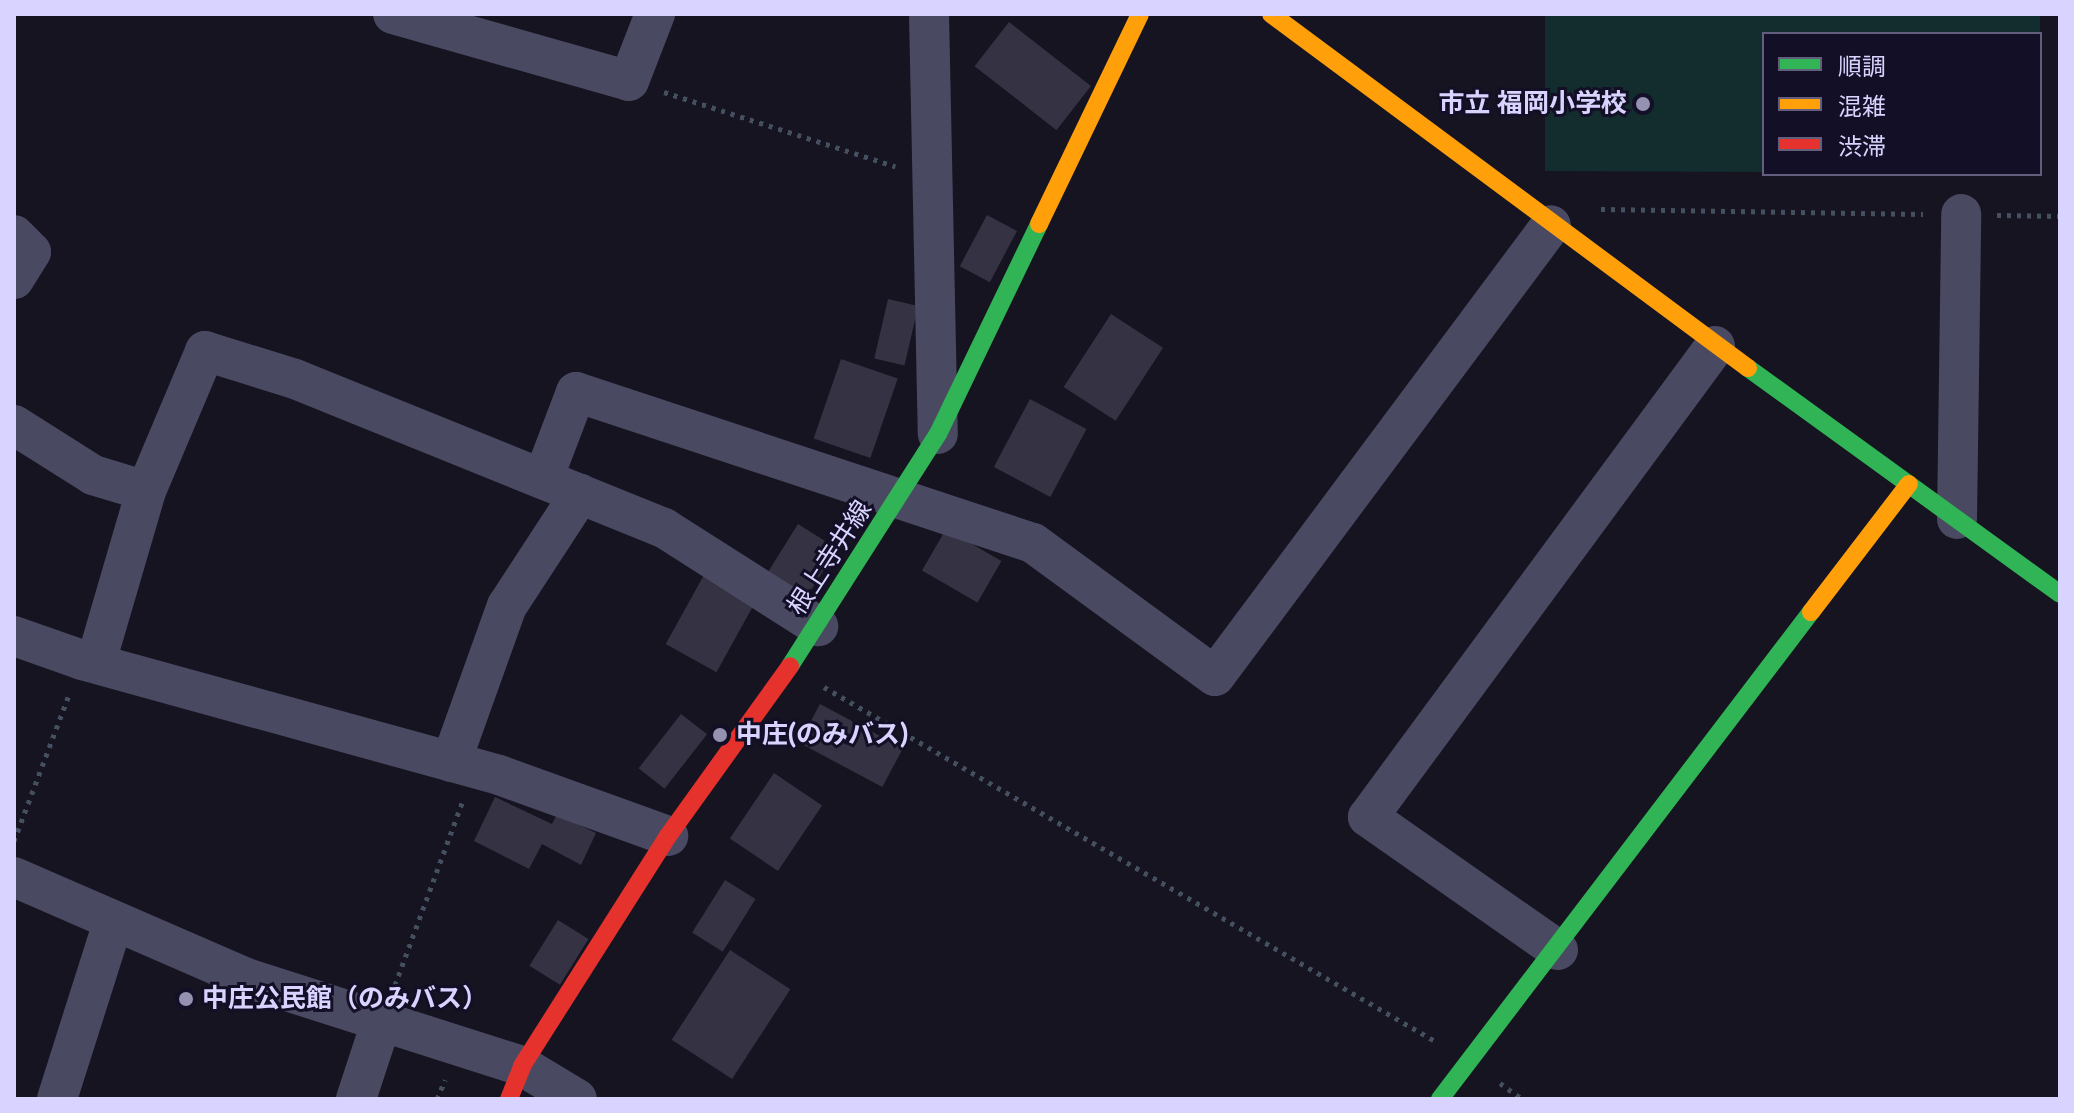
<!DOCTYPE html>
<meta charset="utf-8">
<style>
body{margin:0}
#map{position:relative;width:2074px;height:1113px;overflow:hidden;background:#161421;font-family:"Varela Round","Noto Sans JP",sans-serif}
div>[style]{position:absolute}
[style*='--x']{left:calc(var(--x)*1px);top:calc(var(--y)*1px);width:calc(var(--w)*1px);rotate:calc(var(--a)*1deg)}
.green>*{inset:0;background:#132c2d}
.building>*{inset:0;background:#343243;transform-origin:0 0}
.path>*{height:5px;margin-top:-2.5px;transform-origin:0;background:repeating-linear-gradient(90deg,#44505f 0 4px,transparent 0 10px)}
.street>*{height:40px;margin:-20px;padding:0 20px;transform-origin:20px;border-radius:20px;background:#4a4962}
.fast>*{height:18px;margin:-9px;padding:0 9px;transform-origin:9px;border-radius:9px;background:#30b455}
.slow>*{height:18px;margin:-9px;padding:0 9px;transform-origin:9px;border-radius:9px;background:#ff9f0a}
.jam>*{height:18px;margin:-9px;padding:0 9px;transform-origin:9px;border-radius:9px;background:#e5322d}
.dots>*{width:22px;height:22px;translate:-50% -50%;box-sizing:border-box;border:4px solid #130f26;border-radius:50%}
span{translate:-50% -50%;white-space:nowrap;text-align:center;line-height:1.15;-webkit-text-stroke:6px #130f26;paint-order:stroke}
.poi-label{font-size:26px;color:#d9d4ff;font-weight:700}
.right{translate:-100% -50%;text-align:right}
.left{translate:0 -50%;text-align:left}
.street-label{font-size:26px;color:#d9d4ff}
.frame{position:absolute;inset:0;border:16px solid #d9d4ff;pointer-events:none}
.legend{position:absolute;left:1762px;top:32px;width:280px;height:144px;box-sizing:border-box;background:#130f26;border:2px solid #625e7d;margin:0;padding:10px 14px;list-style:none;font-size:24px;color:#d9d4ff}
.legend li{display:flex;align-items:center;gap:16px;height:40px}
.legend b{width:40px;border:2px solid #625e7d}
</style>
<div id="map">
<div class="green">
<i style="clip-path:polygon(1545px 14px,2040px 14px,2040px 34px,1764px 34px,1764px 172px,1545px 171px)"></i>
</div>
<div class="building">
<i style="left:1009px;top:22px;width:104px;height:56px;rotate:38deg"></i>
<i style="left:987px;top:215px;width:34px;height:58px;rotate:28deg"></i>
<i style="left:888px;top:299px;width:31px;height:61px;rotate:13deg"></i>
<i style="left:1111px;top:314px;width:62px;height:87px;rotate:33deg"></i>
<i style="left:841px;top:359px;width:60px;height:84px;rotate:19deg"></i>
<i style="left:1030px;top:399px;width:64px;height:77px;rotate:28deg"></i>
<i style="left:798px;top:524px;width:46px;height:62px;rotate:32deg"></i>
<i style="left:946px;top:529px;width:64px;height:48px;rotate:30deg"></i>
<i style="left:704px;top:575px;width:58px;height:79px;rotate:29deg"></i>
<i style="left:820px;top:704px;width:94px;height:44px;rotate:28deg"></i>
<i style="left:681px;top:714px;width:33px;height:69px;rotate:38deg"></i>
<i style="left:774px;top:773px;width:58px;height:79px;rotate:34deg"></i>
<i style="clip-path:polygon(495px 797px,552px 824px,557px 814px,596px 833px,581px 865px,542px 844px,529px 869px,474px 841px)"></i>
<i style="left:725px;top:880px;width:36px;height:62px;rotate:32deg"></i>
<i style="left:558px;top:920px;width:36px;height:54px;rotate:32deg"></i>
<i style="left:730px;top:950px;width:72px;height:107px;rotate:33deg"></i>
</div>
<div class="path">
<i style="--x:664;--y:92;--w:243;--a:17.8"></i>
<i style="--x:1601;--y:209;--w:322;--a:0.9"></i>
<i style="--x:1997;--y:215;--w:63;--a:0.9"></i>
<i style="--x:824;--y:687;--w:706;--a:30.09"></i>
<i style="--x:14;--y:841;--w:154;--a:-69.4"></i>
<i style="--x:395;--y:985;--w:194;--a:-69.8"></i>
<i style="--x:1500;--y:1083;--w:27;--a:36"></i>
<i style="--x:437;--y:1099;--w:21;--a:-67"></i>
</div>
<div class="street">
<i style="--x:393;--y:14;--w:245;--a:15.8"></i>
<i style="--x:629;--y:81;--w:72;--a:-68.8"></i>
<i style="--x:929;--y:14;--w:420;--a:88.8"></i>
<i style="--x:14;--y:235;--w:24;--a:45"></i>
<i style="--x:31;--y:252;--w:32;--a:122"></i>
<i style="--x:14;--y:425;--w:93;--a:32.3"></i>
<i style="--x:93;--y:475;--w:55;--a:16.8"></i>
<i style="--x:543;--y:479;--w:93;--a:-69.2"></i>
<i style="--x:576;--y:392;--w:481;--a:18.3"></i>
<i style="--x:1033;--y:543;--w:225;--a:36.2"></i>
<i style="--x:1215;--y:676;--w:562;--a:-53.31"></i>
<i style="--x:1957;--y:519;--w:305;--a:-89.2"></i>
<i style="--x:14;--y:636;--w:72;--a:19.4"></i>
<i style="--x:82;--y:660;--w:433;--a:15.4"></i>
<i style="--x:499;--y:775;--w:180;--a:19.8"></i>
<i style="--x:96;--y:662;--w:178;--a:-73.7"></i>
<i style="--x:146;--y:491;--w:152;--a:-67.1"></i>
<i style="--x:205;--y:351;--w:94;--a:17.3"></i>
<i style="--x:295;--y:379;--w:398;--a:22"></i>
<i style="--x:664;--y:528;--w:183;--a:32.5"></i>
<i style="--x:451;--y:762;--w:166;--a:-70.3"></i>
<i style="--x:507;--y:606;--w:134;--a:-56.9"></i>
<i style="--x:14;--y:877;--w:253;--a:23.5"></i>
<i style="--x:246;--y:978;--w:290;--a:17.7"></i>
<i style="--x:522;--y:1066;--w:64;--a:31"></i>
<i style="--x:1558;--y:950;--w:232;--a:-145"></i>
<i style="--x:1368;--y:817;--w:585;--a:-53.62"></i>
<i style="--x:57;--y:1099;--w:186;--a:-72.4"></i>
<i style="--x:356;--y:1099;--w:80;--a:-71.8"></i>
</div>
<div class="fast">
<i style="--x:1748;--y:368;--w:385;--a:35.9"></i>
<i style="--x:790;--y:666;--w:275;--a:-57.5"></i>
<i style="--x:938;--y:434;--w:233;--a:-64.3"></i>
<i style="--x:1440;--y:1099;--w:612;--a:-52.7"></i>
</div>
<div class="slow">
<i style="--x:1271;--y:14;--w:594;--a:36.58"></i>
<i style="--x:1039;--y:224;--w:233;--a:-64.3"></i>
<i style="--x:1811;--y:612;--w:161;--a:-52.6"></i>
</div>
<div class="jam">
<i style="--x:509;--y:1099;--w:35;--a:-68"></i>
<i style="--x:522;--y:1066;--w:272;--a:-57.6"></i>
<i style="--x:668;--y:836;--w:209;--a:-54.3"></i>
</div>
<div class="dots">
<i style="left:1643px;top:104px;background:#9591b1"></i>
<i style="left:720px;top:735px;background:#9591b1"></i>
<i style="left:186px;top:999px;background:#9591b1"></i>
</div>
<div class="poi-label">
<span class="right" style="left:1627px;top:104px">市立 福岡小学校</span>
<span class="left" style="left:736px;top:735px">中庄(のみバス)</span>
<span class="left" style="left:202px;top:999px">中庄公民館（のみバス）</span>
</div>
<div class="street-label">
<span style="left:830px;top:558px;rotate:-57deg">根上寺井線</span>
</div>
<div class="frame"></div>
<ul class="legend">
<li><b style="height:10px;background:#30b455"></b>順調</li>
<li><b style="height:10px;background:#ff9f0a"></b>混雑</li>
<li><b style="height:10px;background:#e5322d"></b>渋滞</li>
</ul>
</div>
